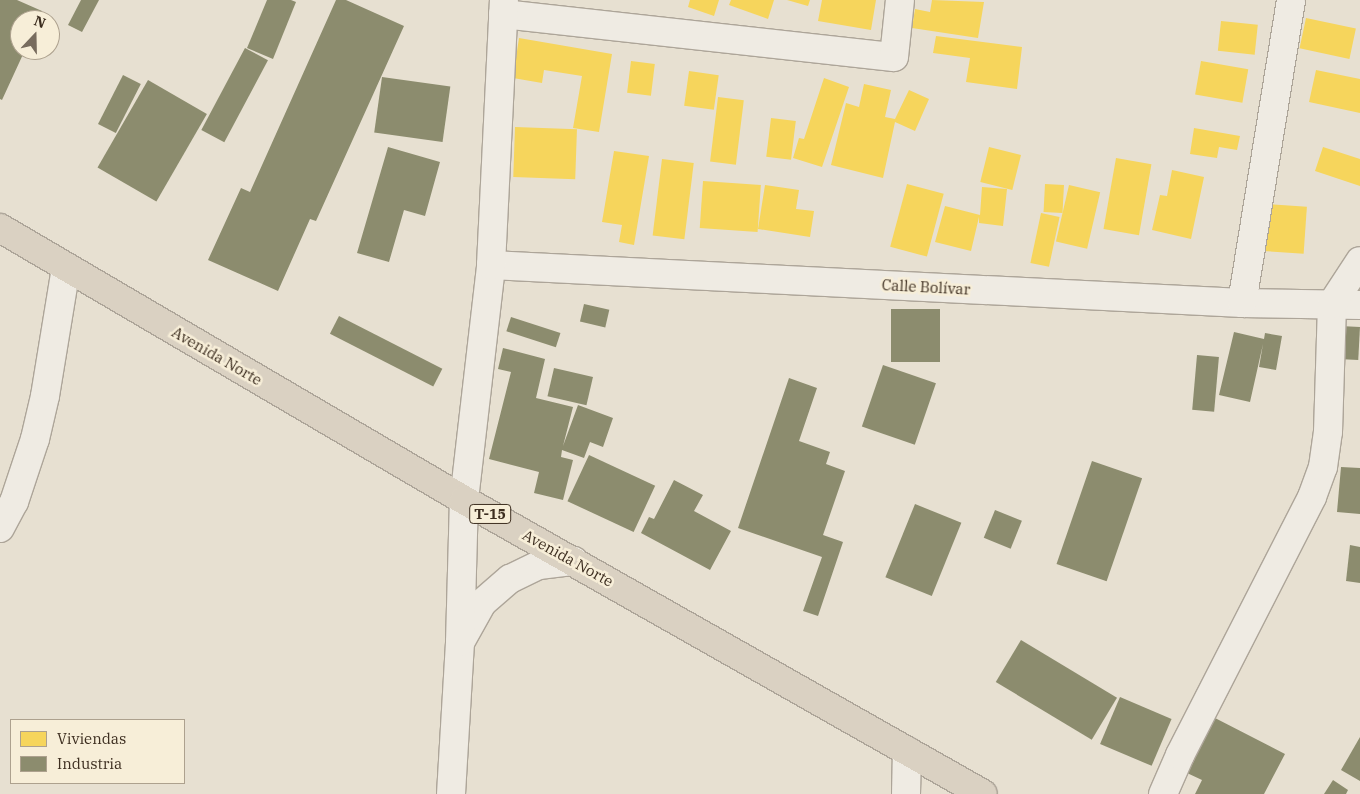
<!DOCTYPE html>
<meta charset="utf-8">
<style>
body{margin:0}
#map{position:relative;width:1360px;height:794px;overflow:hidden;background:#e7e0d1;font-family:"IBM Plex Serif",serif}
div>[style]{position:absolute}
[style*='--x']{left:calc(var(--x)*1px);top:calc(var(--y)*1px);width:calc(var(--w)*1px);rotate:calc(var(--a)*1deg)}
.homes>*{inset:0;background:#f6d55c;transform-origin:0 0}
.industry>*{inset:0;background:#8c8c6e;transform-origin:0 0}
.roads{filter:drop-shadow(1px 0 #ada599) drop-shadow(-1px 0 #ada599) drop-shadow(0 1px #ada599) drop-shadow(0 -1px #ada599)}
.street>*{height:28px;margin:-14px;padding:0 14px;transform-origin:14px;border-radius:14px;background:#efebe3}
.secondary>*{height:28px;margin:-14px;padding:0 14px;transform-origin:14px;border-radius:14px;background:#efebe3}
.highway>*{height:28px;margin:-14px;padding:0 14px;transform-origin:14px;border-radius:14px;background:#dad1c2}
span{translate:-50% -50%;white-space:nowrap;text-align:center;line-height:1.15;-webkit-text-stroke:5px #f7eed8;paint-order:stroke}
.shield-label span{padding:1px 4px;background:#f7eed8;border:1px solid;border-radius:4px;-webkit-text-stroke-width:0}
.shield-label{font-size:14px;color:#3d2e20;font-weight:700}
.street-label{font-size:15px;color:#3d2e20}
.legend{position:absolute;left:10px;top:719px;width:175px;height:65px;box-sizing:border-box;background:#f7eed8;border:1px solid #ada18e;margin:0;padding:6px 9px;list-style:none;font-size:15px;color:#3d2e20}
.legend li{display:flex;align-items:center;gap:10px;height:25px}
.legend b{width:25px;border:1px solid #ada18e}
.north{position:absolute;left:10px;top:10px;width:50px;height:50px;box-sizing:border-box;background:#f7eed8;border:1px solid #ada18e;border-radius:50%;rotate:21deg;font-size:14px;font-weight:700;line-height:20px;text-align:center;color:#3d2e20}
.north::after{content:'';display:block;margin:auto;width:18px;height:22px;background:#786c5e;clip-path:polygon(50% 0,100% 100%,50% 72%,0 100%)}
</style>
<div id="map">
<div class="homes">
<i style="clip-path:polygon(690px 0,719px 0,714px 16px,688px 7px)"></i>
<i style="clip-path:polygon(731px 0,774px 0,768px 19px,729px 5px)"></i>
<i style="clip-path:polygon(787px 0,810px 0,808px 6px)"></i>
<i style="clip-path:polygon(822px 0,876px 0,871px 30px,818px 21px)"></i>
<i style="clip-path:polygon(932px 0,984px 2px,978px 38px,912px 28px,915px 9px,930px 12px)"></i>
<i style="left:1306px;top:18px;width:51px;height:31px;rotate:12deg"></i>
<i style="left:1221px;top:21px;width:37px;height:30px;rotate:6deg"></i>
<i style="clip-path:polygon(936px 36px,1022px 47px,1017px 89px,966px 82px,970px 58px,933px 53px)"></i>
<i style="clip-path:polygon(519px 38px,612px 54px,599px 132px,573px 128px,582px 76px,544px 70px,542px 83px,513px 78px)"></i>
<i style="left:631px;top:61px;width:24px;height:32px;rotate:7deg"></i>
<i style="left:1201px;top:61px;width:48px;height:34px;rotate:10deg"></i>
<i style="clip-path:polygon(1316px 70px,1360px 79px,1360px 113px,1309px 102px)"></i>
<i style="left:689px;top:71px;width:30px;height:35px;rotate:8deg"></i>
<i style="clip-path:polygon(824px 78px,849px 87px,822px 167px,793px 158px,799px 138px,804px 139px)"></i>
<i style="clip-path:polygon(864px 84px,891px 90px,885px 117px,895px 119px,909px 90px,929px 99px,915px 131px,895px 122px,883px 178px,831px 165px,846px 103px,859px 107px)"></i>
<i style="left:718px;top:97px;width:26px;height:65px;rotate:7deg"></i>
<i style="left:771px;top:118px;width:25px;height:39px;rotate:7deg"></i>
<i style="left:515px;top:127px;width:62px;height:50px;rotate:2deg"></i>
<i style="clip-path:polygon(1194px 128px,1240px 136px,1237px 150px,1219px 147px,1217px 158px,1190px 154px)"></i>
<i style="left:989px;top:147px;width:33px;height:36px;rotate:14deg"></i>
<i style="clip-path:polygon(1323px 147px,1360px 159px,1360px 186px,1315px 171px)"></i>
<i style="clip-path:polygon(614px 151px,649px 156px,634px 245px,619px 242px,622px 225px,602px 222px)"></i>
<i style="left:1116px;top:158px;width:36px;height:72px;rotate:10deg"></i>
<i style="left:662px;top:159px;width:32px;height:77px;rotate:7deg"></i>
<i style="clip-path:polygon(1172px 170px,1204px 177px,1191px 239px,1152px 230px,1160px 195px,1167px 196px)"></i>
<i style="left:703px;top:181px;width:58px;height:47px;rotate:4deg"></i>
<i style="left:907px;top:184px;width:38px;height:65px;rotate:15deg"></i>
<i style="left:1045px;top:184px;width:19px;height:28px;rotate:3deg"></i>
<i style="clip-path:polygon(765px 185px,799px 190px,796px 209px,814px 211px,810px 237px,758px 229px)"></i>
<i style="left:1069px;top:185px;width:32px;height:58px;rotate:13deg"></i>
<i style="clip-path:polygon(982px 187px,1007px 189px,1003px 226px,979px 223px,979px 217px,971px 251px,935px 242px,945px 206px,980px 215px)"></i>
<i style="left:1266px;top:204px;width:41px;height:47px;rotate:4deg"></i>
<i style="left:1041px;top:213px;width:19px;height:51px;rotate:12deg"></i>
</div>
<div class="industry">
<i style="clip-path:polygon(0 0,17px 0,42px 11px,39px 20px,20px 20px,20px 50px,25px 50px,2px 100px,0 99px)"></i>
<i style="clip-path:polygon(81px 0,99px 0,82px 32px,68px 25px)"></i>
<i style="clip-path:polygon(267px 0,291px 0,296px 2px,273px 59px,247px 48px)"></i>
<i style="clip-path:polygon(336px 0,346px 0,404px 26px,316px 221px,310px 219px,278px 291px,208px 260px,241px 188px,250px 192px)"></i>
<i style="left:245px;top:48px;width:26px;height:93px;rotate:28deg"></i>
<i style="left:123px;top:75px;width:20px;height:55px;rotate:27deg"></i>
<i style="left:382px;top:77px;width:69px;height:56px;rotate:8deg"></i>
<i style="left:148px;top:80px;width:68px;height:101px;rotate:30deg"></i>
<i style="clip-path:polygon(388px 147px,440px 162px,425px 216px,404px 210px,389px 262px,357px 253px)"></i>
<i style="left:584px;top:304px;width:26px;height:18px;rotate:13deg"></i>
<i style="left:891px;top:309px;width:49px;height:53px"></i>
<i style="left:339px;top:316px;width:116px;height:20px;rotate:27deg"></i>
<i style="left:511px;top:317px;width:52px;height:15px;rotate:18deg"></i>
<i style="left:1340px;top:326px;width:20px;height:33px;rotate:3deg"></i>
<i style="clip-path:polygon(1234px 332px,1264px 339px,1265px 333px,1282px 336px,1276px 370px,1259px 367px,1263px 344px,1250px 402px,1219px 395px)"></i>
<i style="clip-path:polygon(503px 348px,545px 359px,536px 398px,573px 407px,563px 446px,578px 405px,613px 418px,603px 447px,590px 442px,584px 458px,562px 450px,561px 457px,573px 460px,563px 500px,534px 493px,539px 472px,489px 459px,511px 372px,498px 369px)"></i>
<i style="left:1197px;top:355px;width:22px;height:55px;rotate:5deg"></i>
<i style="left:883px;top:365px;width:56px;height:65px;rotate:19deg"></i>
<i style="left:554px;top:368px;width:40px;height:29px;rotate:13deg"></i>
<i style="clip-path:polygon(789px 378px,817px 388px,799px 441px,830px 452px,826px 464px,845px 471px,823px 535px,843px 542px,818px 616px,803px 611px,822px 557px,738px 528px)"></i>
<i style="left:589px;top:455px;width:73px;height:51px;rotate:25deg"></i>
<i style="left:1092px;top:461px;width:53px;height:109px;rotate:19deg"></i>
<i style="clip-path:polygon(1341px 467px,1360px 468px,1360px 514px,1337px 512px)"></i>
<i style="clip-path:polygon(674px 480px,703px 495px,694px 511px,731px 531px,710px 570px,641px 533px,649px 517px,654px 519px)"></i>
<i style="left:915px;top:504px;width:50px;height:79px;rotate:22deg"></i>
<i style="left:995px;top:510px;width:29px;height:30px;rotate:22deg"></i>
<i style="clip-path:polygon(1350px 545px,1360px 547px,1360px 583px,1346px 581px)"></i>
<i style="left:1021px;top:640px;width:112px;height:49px;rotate:31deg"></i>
<i style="left:1120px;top:697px;width:56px;height:51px;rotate:23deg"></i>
<i style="clip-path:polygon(1215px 718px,1285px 754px,1264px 794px,1195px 794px,1202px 780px,1187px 773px)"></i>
<i style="clip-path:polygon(1360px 737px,1360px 781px,1341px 770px)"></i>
<i style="clip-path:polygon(1333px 780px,1348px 790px,1346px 794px,1324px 794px)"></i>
</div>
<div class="roads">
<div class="street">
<i style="--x:503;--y:14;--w:393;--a:6.3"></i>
<i style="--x:894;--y:57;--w:57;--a:-84"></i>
<i style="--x:491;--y:265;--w:752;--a:2.9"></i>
<i style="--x:1242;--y:303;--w:118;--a:1"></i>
<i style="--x:1242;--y:303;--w:307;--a:-80.8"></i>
<i style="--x:464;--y:500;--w:237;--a:-83.4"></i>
<i style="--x:491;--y:265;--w:265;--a:-87.2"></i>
<i style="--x:0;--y:528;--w:30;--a:-62"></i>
<i style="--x:14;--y:502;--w:66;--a:-71.6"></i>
<i style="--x:35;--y:439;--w:44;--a:-76.9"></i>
<i style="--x:45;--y:396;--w:130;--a:-80.7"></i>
<i style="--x:906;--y:794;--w:43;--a:-88.7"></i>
<i style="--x:1163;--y:794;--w:43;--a:-66.4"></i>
<i style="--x:1180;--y:755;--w:290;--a:-62.9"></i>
<i style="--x:1312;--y:497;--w:32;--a:-70"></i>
<i style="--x:1323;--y:467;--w:35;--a:-82"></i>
<i style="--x:1328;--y:432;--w:128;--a:-88.2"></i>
<i style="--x:1332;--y:304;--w:51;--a:-56.9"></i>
</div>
<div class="secondary">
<i style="--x:462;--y:639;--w:41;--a:-60.9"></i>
<i style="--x:482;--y:603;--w:37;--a:-41"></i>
<i style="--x:510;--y:579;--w:32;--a:-26"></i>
<i style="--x:539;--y:565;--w:35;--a:-7"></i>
<i style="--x:451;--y:794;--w:152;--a:-86.6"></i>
<i style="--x:460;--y:642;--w:142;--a:-88.4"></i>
</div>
<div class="highway">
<i style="--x:0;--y:228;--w:538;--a:30.38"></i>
<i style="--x:464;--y:500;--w:596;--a:29.53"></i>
</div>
</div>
<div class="shield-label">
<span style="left:490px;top:514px">T-15</span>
</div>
<div class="street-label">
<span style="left:926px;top:287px;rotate:3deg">Calle Bolívar</span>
<span style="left:217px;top:356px;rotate:30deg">Avenida Norte</span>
<span style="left:568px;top:558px;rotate:29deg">Avenida Norte</span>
</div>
<ul class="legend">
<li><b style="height:14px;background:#f6d55c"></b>Viviendas</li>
<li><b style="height:14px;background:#8c8c6e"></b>Industria</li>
</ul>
<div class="north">N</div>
</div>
